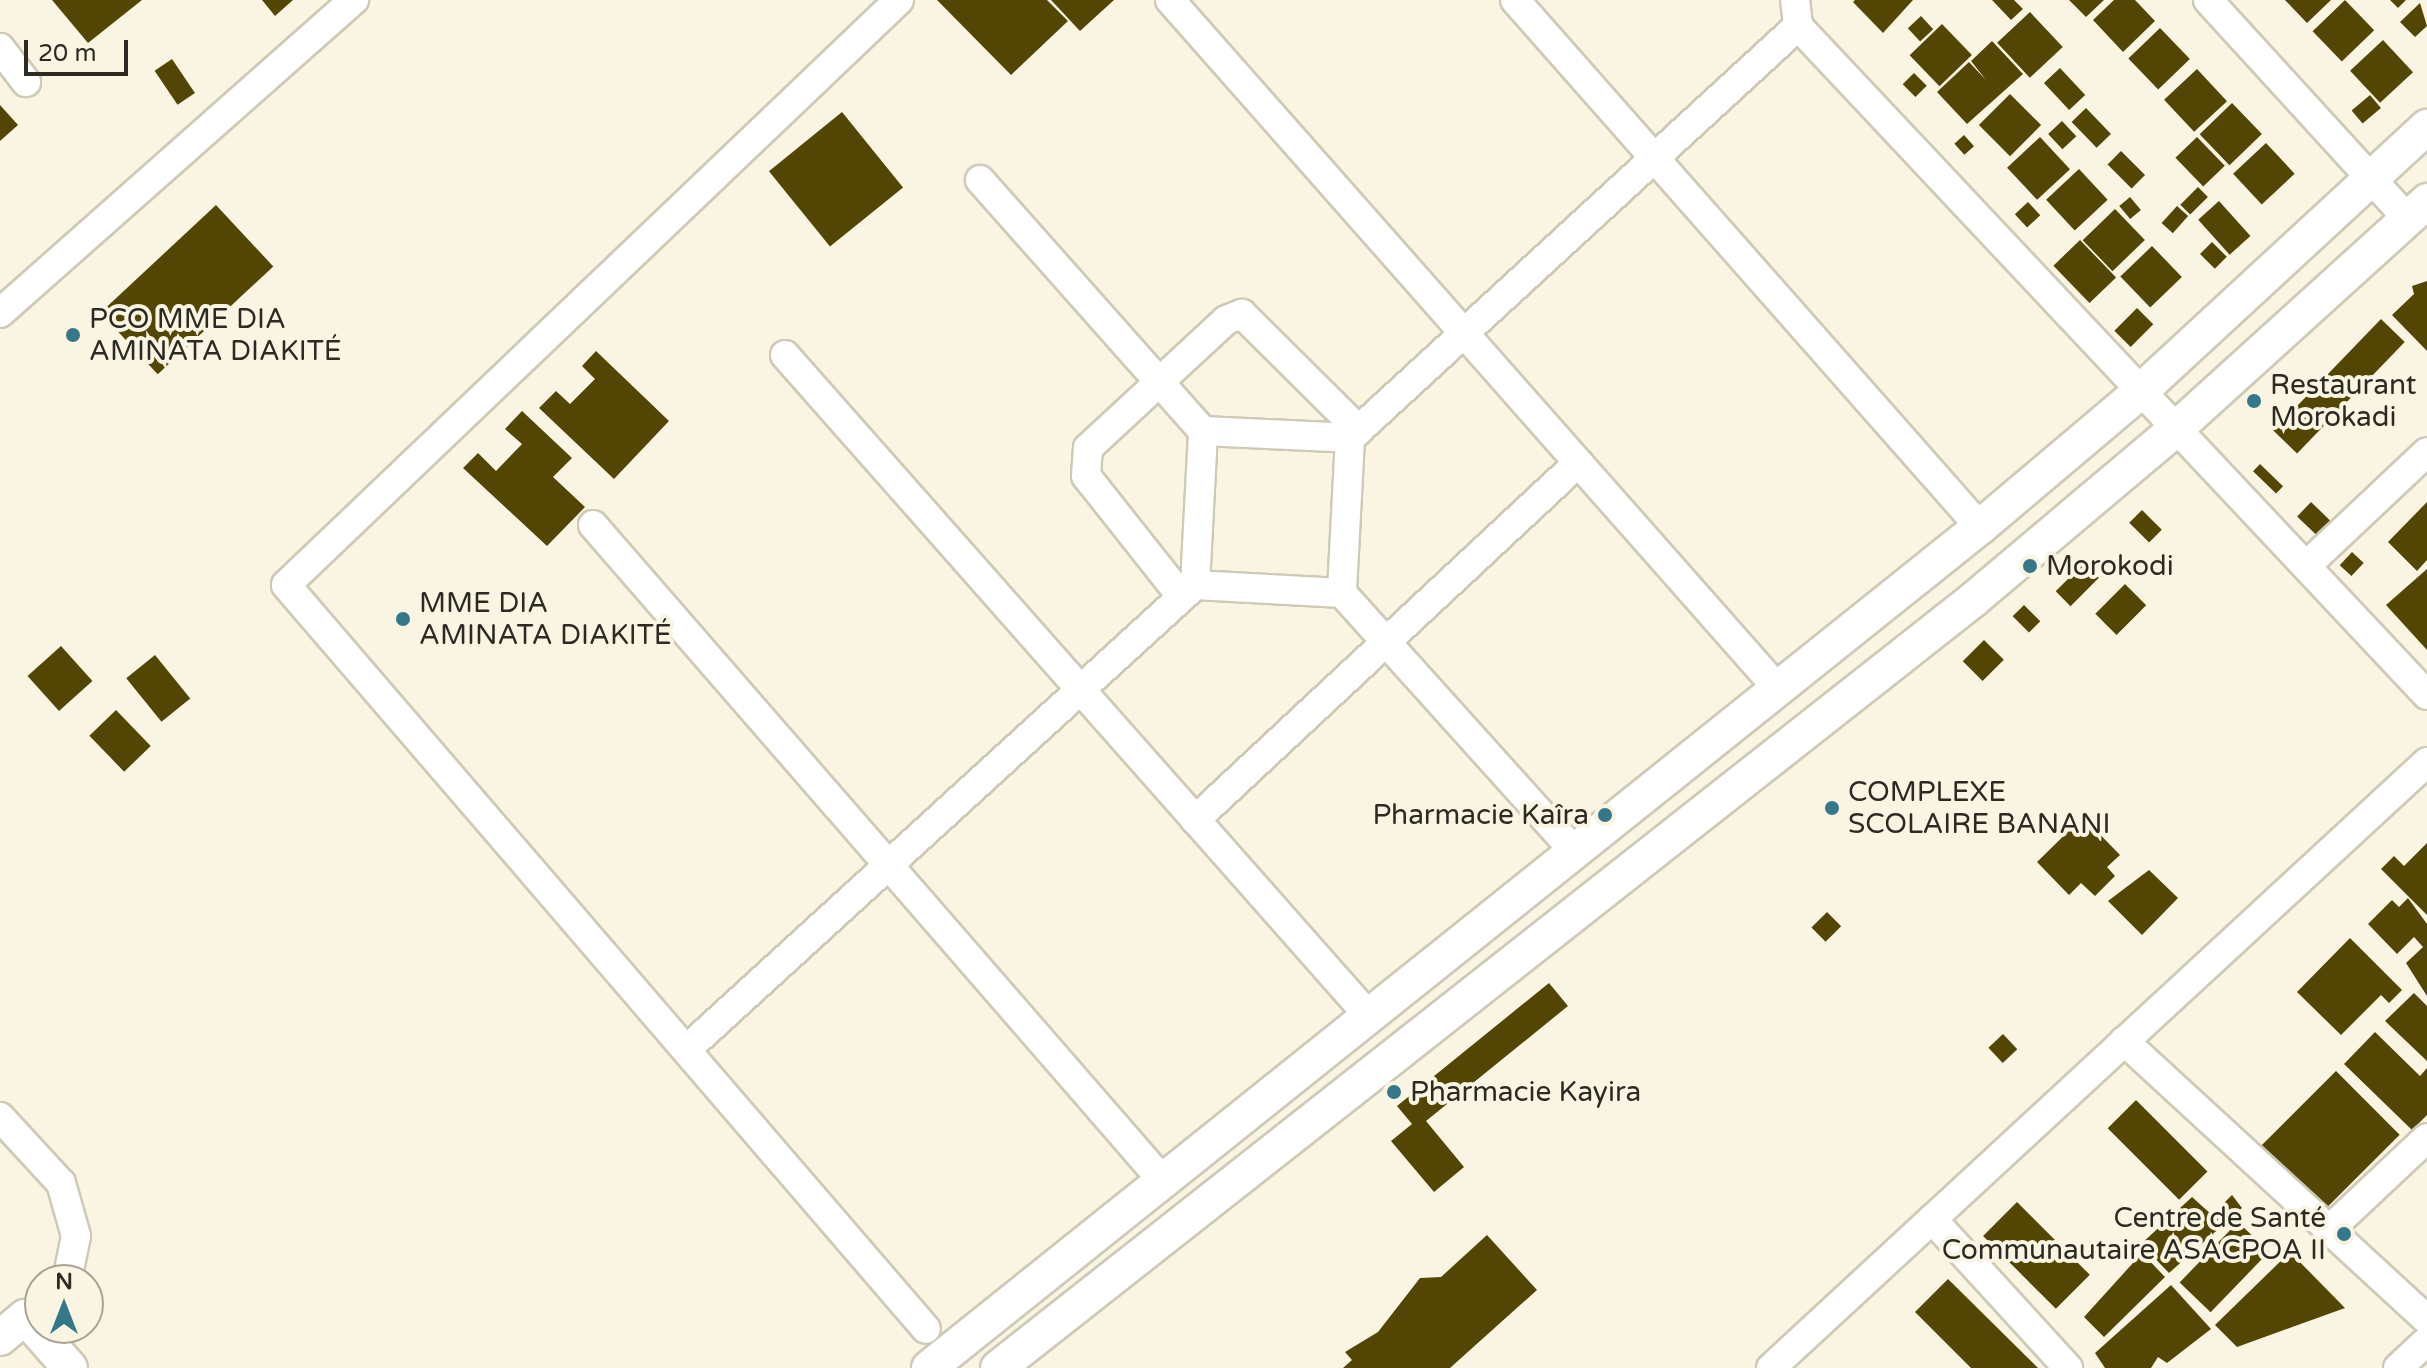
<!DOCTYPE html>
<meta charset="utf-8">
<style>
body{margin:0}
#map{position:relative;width:2427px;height:1368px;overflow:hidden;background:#f9f5e2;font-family:"Varela Round",sans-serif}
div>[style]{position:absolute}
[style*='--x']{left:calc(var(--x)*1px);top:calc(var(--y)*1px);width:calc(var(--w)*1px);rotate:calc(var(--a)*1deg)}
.building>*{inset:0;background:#534605;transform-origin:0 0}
.roads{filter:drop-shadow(2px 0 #cecab7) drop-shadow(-2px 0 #cecab7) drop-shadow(0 2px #cecab7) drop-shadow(0 -2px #cecab7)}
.minor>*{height:28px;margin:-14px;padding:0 14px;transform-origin:14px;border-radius:14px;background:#fff}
.tertiary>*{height:34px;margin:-17px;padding:0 17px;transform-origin:17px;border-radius:17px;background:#fff}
.dots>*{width:22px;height:22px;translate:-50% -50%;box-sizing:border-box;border:4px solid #f9f5e2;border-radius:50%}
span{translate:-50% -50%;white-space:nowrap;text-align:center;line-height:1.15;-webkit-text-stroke:8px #f9f5e2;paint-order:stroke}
.poi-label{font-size:28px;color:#2c2a23}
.left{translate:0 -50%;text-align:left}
.right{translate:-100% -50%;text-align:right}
.north{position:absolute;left:24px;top:1264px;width:80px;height:80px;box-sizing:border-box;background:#f9f5e2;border:2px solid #a7a496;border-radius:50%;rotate:0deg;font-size:22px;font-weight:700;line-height:32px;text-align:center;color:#2c2a23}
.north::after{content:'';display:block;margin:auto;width:28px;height:36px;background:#367789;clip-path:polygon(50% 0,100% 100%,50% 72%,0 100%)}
.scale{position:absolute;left:24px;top:40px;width:104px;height:36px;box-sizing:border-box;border:4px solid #2c2a23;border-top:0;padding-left:10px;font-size:24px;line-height:28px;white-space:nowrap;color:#2c2a23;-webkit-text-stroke:6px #f9f5e2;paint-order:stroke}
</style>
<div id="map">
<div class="building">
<i style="clip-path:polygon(52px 0,142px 0,88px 43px)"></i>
<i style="clip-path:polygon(262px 0,293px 0,275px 16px)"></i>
<i style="clip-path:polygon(937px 0,1047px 0,1068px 21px,1011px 75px)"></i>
<i style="clip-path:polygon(1051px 0,1114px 0,1080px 31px)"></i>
<i style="clip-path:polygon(1913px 0,1883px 33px,1853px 2px,1855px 0)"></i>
<i style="clip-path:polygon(1992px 0,2014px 0,2023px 9px,2011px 20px)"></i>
<i style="clip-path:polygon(2069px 0,2104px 0,2086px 17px)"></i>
<i style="clip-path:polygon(2114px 0,2135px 0,2155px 21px,2123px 52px,2093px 20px)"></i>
<i style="clip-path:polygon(2285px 0,2331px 0,2307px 23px)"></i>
<i style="left:2345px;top:0;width:42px;height:45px;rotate:46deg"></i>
<i style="clip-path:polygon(2390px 0,2406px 0,2398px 8px)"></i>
<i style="clip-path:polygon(2420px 3px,2427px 26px,2415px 37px,2400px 22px)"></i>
<i style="left:2030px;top:12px;width:48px;height:45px;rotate:47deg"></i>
<i style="left:1921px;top:16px;width:18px;height:18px;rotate:47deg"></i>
<i style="left:1942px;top:24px;width:43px;height:45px;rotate:46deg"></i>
<i style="left:2160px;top:28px;width:43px;height:44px;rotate:46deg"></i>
<i style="left:2383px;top:40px;width:44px;height:45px;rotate:47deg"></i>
<i style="clip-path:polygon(1992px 41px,2023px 74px,1967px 124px,1937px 92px,1969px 62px,1986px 80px,1971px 61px)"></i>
<i style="left:172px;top:59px;width:41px;height:21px;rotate:56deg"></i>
<i style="left:2060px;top:68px;width:37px;height:22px;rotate:47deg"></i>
<i style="left:2197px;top:69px;width:44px;height:45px;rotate:47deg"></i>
<i style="left:1914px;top:73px;width:18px;height:16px;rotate:45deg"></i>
<i style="left:2010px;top:94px;width:44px;height:44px;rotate:45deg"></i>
<i style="left:2370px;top:95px;width:17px;height:24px;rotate:50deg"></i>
<i style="left:2232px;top:103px;width:43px;height:45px;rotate:46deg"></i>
<i style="clip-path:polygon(0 105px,18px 125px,0 141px)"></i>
<i style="left:2086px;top:108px;width:36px;height:20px;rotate:46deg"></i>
<i style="left:842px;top:112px;width:97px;height:94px;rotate:51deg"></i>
<i style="left:2062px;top:121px;width:21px;height:19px;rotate:47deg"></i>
<i style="left:1964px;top:135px;width:15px;height:13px;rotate:48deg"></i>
<i style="left:2040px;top:137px;width:44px;height:45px;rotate:47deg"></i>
<i style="left:2197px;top:137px;width:40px;height:30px;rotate:46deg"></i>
<i style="left:2266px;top:143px;width:42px;height:45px;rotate:47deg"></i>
<i style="left:2121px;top:151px;width:34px;height:19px;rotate:45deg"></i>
<i style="left:2079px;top:169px;width:42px;height:45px;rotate:47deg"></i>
<i style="left:2198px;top:187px;width:14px;height:25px;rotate:45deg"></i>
<i style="left:2130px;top:197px;width:17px;height:14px;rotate:50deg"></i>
<i style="left:2219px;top:201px;width:47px;height:28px;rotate:48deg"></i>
<i style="left:2028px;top:202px;width:18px;height:18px;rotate:47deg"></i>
<i style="left:216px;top:205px;width:84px;height:158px;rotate:47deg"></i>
<i style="left:2177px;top:206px;width:15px;height:23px;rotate:42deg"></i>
<i style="left:2115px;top:209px;width:43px;height:45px;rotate:46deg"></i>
<i style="left:2080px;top:240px;width:52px;height:37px;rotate:46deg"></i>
<i style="left:2212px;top:242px;width:21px;height:17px;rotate:45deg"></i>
<i style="left:2152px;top:246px;width:43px;height:44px;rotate:46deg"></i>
<i style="clip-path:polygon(2427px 281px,2427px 351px,2392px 315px,2414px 294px,2412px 286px)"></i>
<i style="left:2137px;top:308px;width:23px;height:32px;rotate:45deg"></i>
<i style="left:2381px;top:319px;width:33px;height:155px;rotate:44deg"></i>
<i style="clip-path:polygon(596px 351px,669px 421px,614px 479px,539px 408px,556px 391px,570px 404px,595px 379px,582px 366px)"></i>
<i style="clip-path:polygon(522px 411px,572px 458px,553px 477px,585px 507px,547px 546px,463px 468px,478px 453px,496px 471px,522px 444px,505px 429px)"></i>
<i style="left:2260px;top:464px;width:32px;height:10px;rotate:44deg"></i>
<i style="left:2311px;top:502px;width:29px;height:20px;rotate:44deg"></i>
<i style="clip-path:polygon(2427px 502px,2427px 560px,2417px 571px,2388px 542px)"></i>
<i style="left:2142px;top:510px;width:28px;height:18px;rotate:45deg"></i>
<i style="left:2352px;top:552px;width:16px;height:18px;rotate:43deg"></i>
<i style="left:2084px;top:563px;width:21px;height:40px;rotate:45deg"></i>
<i style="clip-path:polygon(2427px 569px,2427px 650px,2386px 605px)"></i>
<i style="left:2125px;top:584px;width:30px;height:42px;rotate:45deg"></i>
<i style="left:2024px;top:605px;width:23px;height:16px;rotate:45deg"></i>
<i style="left:1984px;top:640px;width:28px;height:30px;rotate:45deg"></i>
<i style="left:61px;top:646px;width:47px;height:45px;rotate:48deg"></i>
<i style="left:155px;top:655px;width:56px;height:37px;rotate:51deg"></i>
<i style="left:116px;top:710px;width:50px;height:37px;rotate:46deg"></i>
<i style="clip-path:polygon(2083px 817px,2120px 855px,2107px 867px,2115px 876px,2095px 896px,2081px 883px,2069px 895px,2037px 862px)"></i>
<i style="clip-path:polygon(2427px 843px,2427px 915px,2381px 869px,2394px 856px,2404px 866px)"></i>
<i style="clip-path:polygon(2149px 870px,2178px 898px,2142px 935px,2108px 901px)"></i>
<i style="clip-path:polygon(2408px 898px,2427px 924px,2427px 996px,2406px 963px,2423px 947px,2414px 937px,2397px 954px,2368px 924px,2392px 900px,2399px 907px)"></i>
<i style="left:1827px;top:912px;width:20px;height:22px;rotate:45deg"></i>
<i style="clip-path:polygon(2350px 938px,2402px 990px,2389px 1003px,2381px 995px,2341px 1035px,2297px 992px)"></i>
<i style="clip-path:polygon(1549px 983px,1568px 1006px,1426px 1121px,1464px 1167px,1434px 1192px,1391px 1141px,1412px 1124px,1397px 1106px)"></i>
<i style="clip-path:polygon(2414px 993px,2427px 1006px,2427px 1061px,2385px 1021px)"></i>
<i style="clip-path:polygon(2375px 1032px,2420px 1076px,2427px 1068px,2427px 1115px,2412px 1130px,2344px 1064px)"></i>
<i style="left:2003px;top:1034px;width:21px;height:20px;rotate:47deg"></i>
<i style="left:2336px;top:1071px;width:90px;height:110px;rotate:45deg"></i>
<i style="left:2136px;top:1100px;width:101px;height:40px;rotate:45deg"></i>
<i style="clip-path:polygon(2232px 1195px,2242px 1208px,2169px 1273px,2141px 1244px,2192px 1197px,2212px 1215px)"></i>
<i style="left:2017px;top:1202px;width:103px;height:48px;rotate:45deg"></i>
<i style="left:2238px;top:1222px;width:43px;height:84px;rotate:44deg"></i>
<i style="clip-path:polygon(1487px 1235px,1537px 1290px,1450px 1368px,1343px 1368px,1352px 1360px,1345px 1352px,1378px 1332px,1420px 1278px,1441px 1277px)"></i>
<i style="clip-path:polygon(2290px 1252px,2345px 1308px,2237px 1347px,2215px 1325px)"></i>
<i style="clip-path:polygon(2142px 1253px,2165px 1277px,2104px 1337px,2084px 1317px)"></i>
<i style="clip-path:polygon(1948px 1279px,2038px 1368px,1971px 1368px,1915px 1312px)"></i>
<i style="clip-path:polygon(2171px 1285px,2211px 1329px,2167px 1363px,2158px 1357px,2151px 1368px,2105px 1368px,2095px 1353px)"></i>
</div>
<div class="roads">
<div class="minor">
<i style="--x:899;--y:0;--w:847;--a:136.34"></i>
<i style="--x:286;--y:585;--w:981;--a:49.3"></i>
<i style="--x:1170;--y:0;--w:919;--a:48.57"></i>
<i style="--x:1515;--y:0;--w:703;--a:48.58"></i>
<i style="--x:1795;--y:0;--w:26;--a:83"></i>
<i style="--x:1798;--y:26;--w:918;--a:46.77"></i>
<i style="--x:2208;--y:0;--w:297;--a:47.6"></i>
<i style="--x:0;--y:48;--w:43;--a:52.6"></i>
<i style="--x:980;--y:180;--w:336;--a:48.4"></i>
<i style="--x:0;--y:313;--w:473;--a:-41.5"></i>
<i style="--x:785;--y:355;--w:882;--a:48.54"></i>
<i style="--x:1350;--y:438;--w:155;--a:93"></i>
<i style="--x:1342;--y:593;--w:147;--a:-176.9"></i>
<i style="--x:1195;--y:585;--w:154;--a:-87"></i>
<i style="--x:1203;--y:431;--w:147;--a:2.7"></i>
<i style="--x:1350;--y:438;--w:609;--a:-42.6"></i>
<i style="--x:593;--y:525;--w:869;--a:49.01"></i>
<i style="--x:2306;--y:566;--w:166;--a:-43.3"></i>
<i style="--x:1342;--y:593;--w:348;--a:48"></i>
<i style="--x:1182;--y:597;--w:154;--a:-128.4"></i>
<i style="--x:1086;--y:476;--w:28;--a:-86"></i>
<i style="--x:1088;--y:448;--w:188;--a:-42.8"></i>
<i style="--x:1226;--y:320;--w:17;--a:-21"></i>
<i style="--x:1242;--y:314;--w:165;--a:44.8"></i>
<i style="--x:1195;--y:820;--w:524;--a:-42.99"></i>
<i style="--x:2124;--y:1041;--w:412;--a:42.6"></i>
<i style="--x:686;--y:1050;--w:689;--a:-42.41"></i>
<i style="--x:0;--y:1117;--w:90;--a:47.3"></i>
<i style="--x:61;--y:1183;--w:55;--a:74.2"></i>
<i style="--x:76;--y:1236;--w:45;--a:101.6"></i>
<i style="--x:1932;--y:1219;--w:202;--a:47.6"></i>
<i style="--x:2329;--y:1230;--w:134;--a:-43.2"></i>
<i style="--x:1771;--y:1368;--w:893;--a:-42.73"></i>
<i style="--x:2398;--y:1368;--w:40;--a:-43"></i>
</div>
<div class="tertiary">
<i style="--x:0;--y:1338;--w:33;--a:-40"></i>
<i style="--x:25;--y:1317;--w:68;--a:48.6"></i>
<i style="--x:929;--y:1368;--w:1346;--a:-38.67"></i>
<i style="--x:1980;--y:527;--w:212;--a:-40.2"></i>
<i style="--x:2142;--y:390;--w:388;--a:-42.7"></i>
<i style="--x:998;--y:1368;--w:1243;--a:-38.23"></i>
<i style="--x:1974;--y:599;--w:265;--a:-40.1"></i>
<i style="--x:2177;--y:428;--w:338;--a:-42.2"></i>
</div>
</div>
<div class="dots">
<i style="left:73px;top:335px;background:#367789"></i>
<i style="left:2254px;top:401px;background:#367789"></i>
<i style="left:2030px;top:566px;background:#367789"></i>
<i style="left:403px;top:619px;background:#367789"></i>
<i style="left:1832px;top:808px;background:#367789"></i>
<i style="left:1605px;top:815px;background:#367789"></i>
<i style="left:1394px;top:1092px;background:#367789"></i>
<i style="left:2344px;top:1234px;background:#367789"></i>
</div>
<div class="poi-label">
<span class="left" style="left:89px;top:335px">PCO MME DIA<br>AMINATA DIAKITÉ</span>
<span class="left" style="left:2270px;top:401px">Restaurant<br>Morokadi</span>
<span class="left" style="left:2046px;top:566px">Morokodi</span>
<span class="left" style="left:419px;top:619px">MME DIA<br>AMINATA DIAKITÉ</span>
<span class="left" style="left:1848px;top:808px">COMPLEXE<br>SCOLAIRE BANANI</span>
<span class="right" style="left:1589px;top:815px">Pharmacie Kaîra</span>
<span class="left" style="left:1410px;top:1092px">Pharmacie Kayira</span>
<span class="right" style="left:2326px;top:1234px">Centre de Santé<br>Communautaire ASACPOA II</span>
</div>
<div class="north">N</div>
<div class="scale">20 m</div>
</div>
